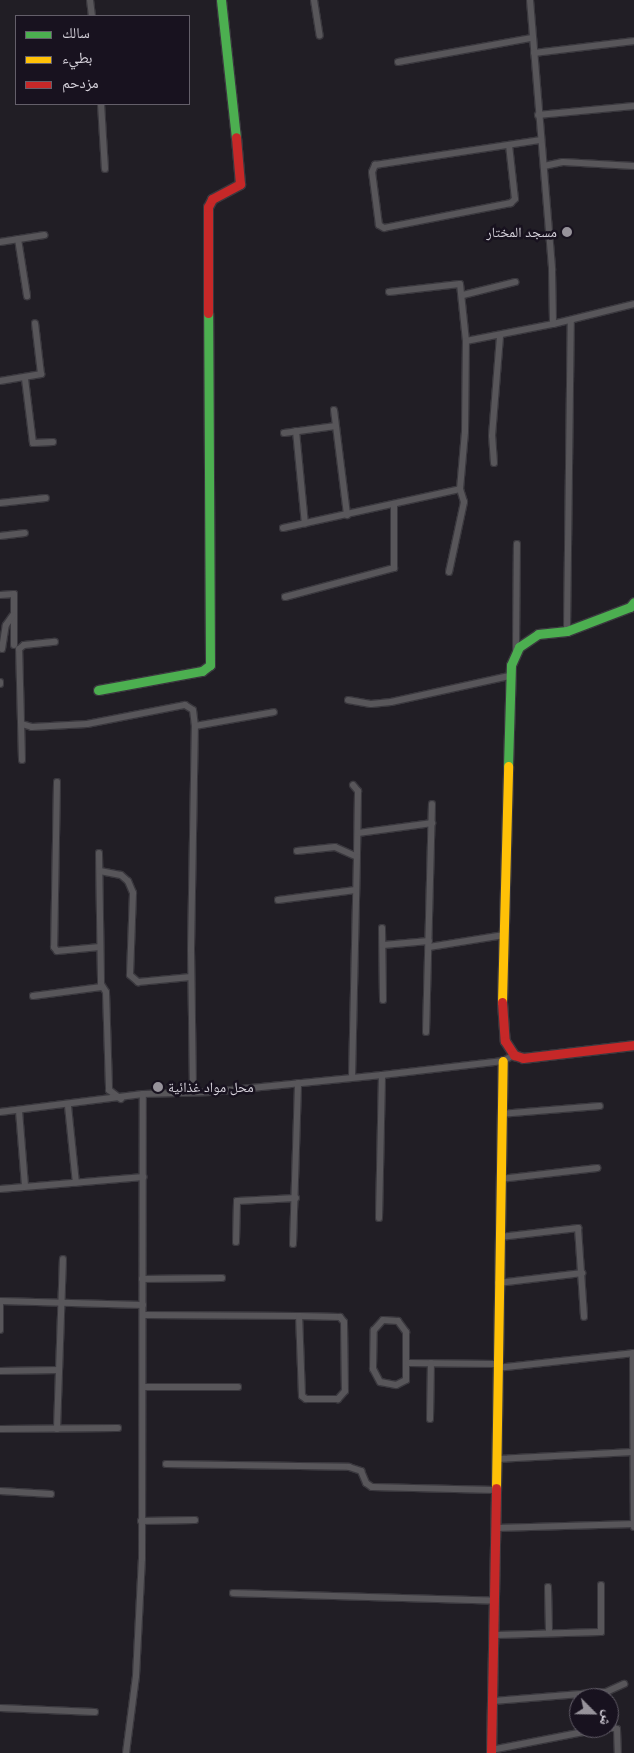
<!DOCTYPE html>
<meta charset="utf-8">
<style>
body{margin:0}
#map{position:relative;width:634px;height:1753px;overflow:hidden;background:#211e25;font-family:"DM Sans","Noto Naskh Arabic",sans-serif}
div>[style]{position:absolute}
[style*='--x']{left:calc(var(--x)*1px);top:calc(var(--y)*1px);width:calc(var(--w)*1px);rotate:calc(var(--a)*1deg)}
.roads{filter:drop-shadow(1px 0 #3a383e) drop-shadow(-1px 0 #3a383e) drop-shadow(0 1px #3a383e) drop-shadow(0 -1px #3a383e)}
.street>*{height:6px;margin:-3px;padding:0 3px;transform-origin:3px;border-radius:3px;background:#58565a}
.fast>*{height:9px;margin:-4.5px;padding:0 4.5px;transform-origin:4.5px;border-radius:4.5px;background:#4caf50}
.slow>*{height:9px;margin:-4.5px;padding:0 4.5px;transform-origin:4.5px;border-radius:4.5px;background:#ffc107}
.jam>*{height:9px;margin:-4.5px;padding:0 4.5px;transform-origin:4.5px;border-radius:4.5px;background:#c62828}
.dots>*{width:14px;height:14px;translate:-50% -50%;box-sizing:border-box;border:2px solid #18121f;border-radius:50%}
span{translate:-50% -50%;white-space:nowrap;text-align:center;line-height:1.15;-webkit-text-stroke:5px #18121f;paint-order:stroke}
.poi-label{font-size:14px;color:#d6d2db}
.right{translate:-100% -50%;text-align:right}
.left{translate:0 -50%;text-align:left}
.legend{position:absolute;left:15px;top:15px;width:175px;height:90px;box-sizing:border-box;background:#18121f;border:1px solid #645f6a;margin:0;padding:6px 9px;list-style:none;font-size:15px;color:#d6d2db}
.legend li{display:flex;align-items:center;gap:10px;height:25px}
.legend b{width:25px;border:1px solid #645f6a}
.north{position:absolute;left:569px;top:1688px;width:50px;height:50px;box-sizing:border-box;background:#18121f;border:1px solid #645f6a;border-radius:50%;rotate:113deg;font-size:14px;font-weight:700;line-height:20px;text-align:center;color:#d6d2db}
.north::after{content:'';display:block;margin:auto;width:18px;height:22px;background:#97939b;clip-path:polygon(50% 0,100% 100%,50% 72%,0 100%)}
</style>
<div id="map">
<div class="roads">
<div class="street">
<i style="--x:90;--y:0;--w:16;--a:83"></i>
<i style="--x:314;--y:0;--w:36;--a:81"></i>
<i style="--x:530;--y:0;--w:271;--a:85.3"></i>
<i style="--x:552;--y:270;--w:54;--a:88.9"></i>
<i style="--x:553;--y:324;--w:83;--a:-13.9"></i>
<i style="--x:534;--y:53;--w:101;--a:-6.8"></i>
<i style="--x:398;--y:62;--w:136;--a:-10.2"></i>
<i style="--x:101;--y:104;--w:65;--a:86.5"></i>
<i style="--x:538;--y:115;--w:96;--a:-5.4"></i>
<i style="--x:509;--y:145;--w:54;--a:83.7"></i>
<i style="--x:515;--y:199;--w:6;--a:135"></i>
<i style="--x:511;--y:203;--w:129;--a:168.9"></i>
<i style="--x:384;--y:228;--w:6;--a:-149"></i>
<i style="--x:379;--y:225;--w:53;--a:-97.5"></i>
<i style="--x:372;--y:172;--w:8;--a:-67"></i>
<i style="--x:375;--y:165;--w:168;--a:-8.6"></i>
<i style="--x:544;--y:166;--w:19;--a:-12"></i>
<i style="--x:563;--y:162;--w:71;--a:3.2"></i>
<i style="--x:18;--y:239;--w:58;--a:81"></i>
<i style="--x:0;--y:242;--w:45;--a:-9"></i>
<i style="--x:389;--y:292;--w:71;--a:-6.4"></i>
<i style="--x:460;--y:284;--w:57;--a:84"></i>
<i style="--x:466;--y:341;--w:89;--a:-11.1"></i>
<i style="--x:463;--y:295;--w:54;--a:-14"></i>
<i style="--x:25;--y:379;--w:64;--a:82.9"></i>
<i style="--x:33;--y:443;--w:20;--a:-3"></i>
<i style="--x:0;--y:381;--w:42;--a:-9.7"></i>
<i style="--x:41;--y:374;--w:51;--a:-96.7"></i>
<i style="--x:334;--y:410;--w:106;--a:82.9"></i>
<i style="--x:296;--y:431;--w:93;--a:84.5"></i>
<i style="--x:284;--y:433;--w:52;--a:-7.7"></i>
<i style="--x:494;--y:463;--w:27;--a:-94"></i>
<i style="--x:492;--y:436;--w:100;--a:-85.4"></i>
<i style="--x:0;--y:503;--w:46;--a:-6.2"></i>
<i style="--x:283;--y:528;--w:181;--a:-12.4"></i>
<i style="--x:460;--y:489;--w:57;--a:-85"></i>
<i style="--x:465;--y:432;--w:91;--a:-89.4"></i>
<i style="--x:0;--y:536;--w:25;--a:-7"></i>
<i style="--x:449;--y:572;--w:72;--a:-77.9"></i>
<i style="--x:464;--y:502;--w:14;--a:-107"></i>
<i style="--x:0;--y:595;--w:14;--a:-4"></i>
<i style="--x:14;--y:594;--w:51;--a:90"></i>
<i style="--x:285;--y:597;--w:113;--a:-14.9"></i>
<i style="--x:394;--y:568;--w:63;--a:-90"></i>
<i style="--x:567;--y:631;--w:309;--a:-89.3"></i>
<i style="--x:2;--y:649;--w:24;--a:-81"></i>
<i style="--x:6;--y:625;--w:12;--a:-55"></i>
<i style="--x:516;--y:651;--w:107;--a:-89.5"></i>
<i style="--x:0;--y:682;--w:2;--a:90"></i>
<i style="--x:348;--y:700;--w:23;--a:10"></i>
<i style="--x:371;--y:704;--w:20;--a:-6"></i>
<i style="--x:391;--y:702;--w:121;--a:-12.4"></i>
<i style="--x:22;--y:724;--w:10;--a:17"></i>
<i style="--x:32;--y:727;--w:55;--a:-3.1"></i>
<i style="--x:87;--y:724;--w:100;--a:-11"></i>
<i style="--x:185;--y:705;--w:9;--a:32"></i>
<i style="--x:193;--y:710;--w:16;--a:83"></i>
<i style="--x:22;--y:760;--w:111;--a:-91.5"></i>
<i style="--x:19;--y:649;--w:6;--a:-39"></i>
<i style="--x:24;--y:645;--w:31;--a:-6"></i>
<i style="--x:57;--y:782;--w:165;--a:91"></i>
<i style="--x:54;--y:947;--w:5;--a:53"></i>
<i style="--x:57;--y:951;--w:43;--a:-5.3"></i>
<i style="--x:353;--y:785;--w:8;--a:50"></i>
<i style="--x:358;--y:791;--w:66;--a:90.9"></i>
<i style="--x:358;--y:833;--w:75;--a:-7.7"></i>
<i style="--x:297;--y:851;--w:38;--a:-6"></i>
<i style="--x:335;--y:847;--w:24;--a:24"></i>
<i style="--x:357;--y:857;--w:220;--a:91.3"></i>
<i style="--x:99;--y:853;--w:131;--a:89.1"></i>
<i style="--x:101;--y:984;--w:9;--a:58"></i>
<i style="--x:106;--y:992;--w:98;--a:88.2"></i>
<i style="--x:109;--y:1090;--w:15;--a:37"></i>
<i style="--x:100;--y:871;--w:21;--a:11"></i>
<i style="--x:121;--y:875;--w:9;--a:41"></i>
<i style="--x:128;--y:881;--w:13;--a:67"></i>
<i style="--x:133;--y:893;--w:82;--a:92.1"></i>
<i style="--x:130;--y:975;--w:11;--a:41"></i>
<i style="--x:138;--y:982;--w:53;--a:-5.4"></i>
<i style="--x:278;--y:900;--w:78;--a:-7.4"></i>
<i style="--x:382;--y:928;--w:72;--a:89.2"></i>
<i style="--x:383;--y:945;--w:46;--a:-5"></i>
<i style="--x:429;--y:947;--w:76;--a:-9.1"></i>
<i style="--x:33;--y:996;--w:69;--a:-7.5"></i>
<i style="--x:426;--y:1032;--w:228;--a:-88.5"></i>
<i style="--x:193;--y:1091;--w:141;--a:-90.8"></i>
<i style="--x:191;--y:950;--w:224;--a:-89"></i>
<i style="--x:195;--y:726;--w:80;--a:-10"></i>
<i style="--x:68;--y:1106;--w:77;--a:84.1"></i>
<i style="--x:19;--y:1111;--w:75;--a:85.4"></i>
<i style="--x:0;--y:1112;--w:144;--a:-7.2"></i>
<i style="--x:143;--y:1094;--w:68;--a:-1.7"></i>
<i style="--x:211;--y:1092;--w:172;--a:-5.7"></i>
<i style="--x:382;--y:1075;--w:122;--a:-6.6"></i>
<i style="--x:503;--y:1061;--w:13;--a:-29"></i>
<i style="--x:501;--y:1114;--w:99;--a:-4.6"></i>
<i style="--x:500;--y:1179;--w:98;--a:-6.5"></i>
<i style="--x:0;--y:1189;--w:144;--a:-4.8"></i>
<i style="--x:379;--y:1218;--w:143;--a:-88.8"></i>
<i style="--x:500;--y:1237;--w:79;--a:-6.6"></i>
<i style="--x:578;--y:1228;--w:89;--a:86.1"></i>
<i style="--x:236;--y:1242;--w:41;--a:-88.6"></i>
<i style="--x:237;--y:1201;--w:59;--a:-2.9"></i>
<i style="--x:293;--y:1244;--w:161;--a:-88.2"></i>
<i style="--x:142;--y:1279;--w:80;--a:-0.7"></i>
<i style="--x:498;--y:1283;--w:85;--a:-6.8"></i>
<i style="--x:0;--y:1301;--w:143;--a:1.6"></i>
<i style="--x:144;--y:1315;--w:155;--a:0.4"></i>
<i style="--x:299;--y:1316;--w:41;--a:1.4"></i>
<i style="--x:340;--y:1317;--w:6;--a:51"></i>
<i style="--x:344;--y:1322;--w:69;--a:89.2"></i>
<i style="--x:345;--y:1391;--w:11;--a:131"></i>
<i style="--x:338;--y:1399;--w:32;--a:180"></i>
<i style="--x:306;--y:1399;--w:5;--a:-143"></i>
<i style="--x:302;--y:1396;--w:80;--a:-92.1"></i>
<i style="--x:383;--y:1320;--w:15;--a:4"></i>
<i style="--x:398;--y:1321;--w:14;--a:54"></i>
<i style="--x:406;--y:1332;--w:48;--a:90"></i>
<i style="--x:406;--y:1380;--w:11;--a:153"></i>
<i style="--x:396;--y:1385;--w:16;--a:-169"></i>
<i style="--x:380;--y:1382;--w:15;--a:-118"></i>
<i style="--x:373;--y:1369;--w:39;--a:-89"></i>
<i style="--x:374;--y:1330;--w:13;--a:-48"></i>
<i style="--x:0;--y:1330;--w:29;--a:-90"></i>
<i style="--x:633;--y:1353;--w:174;--a:89.7"></i>
<i style="--x:408;--y:1363;--w:89;--a:0.6"></i>
<i style="--x:497;--y:1368;--w:138;--a:-6.2"></i>
<i style="--x:0;--y:1371;--w:59;--a:-1"></i>
<i style="--x:143;--y:1387;--w:95;--a:0"></i>
<i style="--x:430;--y:1419;--w:56;--a:-89"></i>
<i style="--x:0;--y:1429;--w:118;--a:-0.5"></i>
<i style="--x:57;--y:1429;--w:170;--a:-88"></i>
<i style="--x:497;--y:1459;--w:136;--a:-2.9"></i>
<i style="--x:166;--y:1464;--w:183;--a:0.9"></i>
<i style="--x:349;--y:1467;--w:13;--a:18"></i>
<i style="--x:361;--y:1471;--w:13;--a:67"></i>
<i style="--x:366;--y:1483;--w:7;--a:34"></i>
<i style="--x:372;--y:1487;--w:124;--a:1.4"></i>
<i style="--x:0;--y:1491;--w:51;--a:3.4"></i>
<i style="--x:141;--y:1521;--w:54;--a:-1.1"></i>
<i style="--x:496;--y:1528;--w:138;--a:-1.7"></i>
<i style="--x:548;--y:1587;--w:45;--a:88.7"></i>
<i style="--x:233;--y:1593;--w:262;--a:1.7"></i>
<i style="--x:495;--y:1635;--w:106;--a:-1.6"></i>
<i style="--x:601;--y:1632;--w:47;--a:-90"></i>
<i style="--x:493;--y:1701;--w:113;--a:-4.6"></i>
<i style="--x:606;--y:1692;--w:20;--a:-24"></i>
<i style="--x:0;--y:1708;--w:95;--a:2.4"></i>
<i style="--x:609;--y:1727;--w:8;--a:14"></i>
<i style="--x:617;--y:1729;--w:24;--a:88"></i>
<i style="--x:491;--y:1750;--w:115;--a:-11"></i>
<i style="--x:126;--y:1753;--w:78;--a:-82.6"></i>
<i style="--x:136;--y:1676;--w:117;--a:-87.1"></i>
<i style="--x:142;--y:1559;--w:465;--a:-89.9"></i>
</div>
<div class="fast">
<i style="--x:221;--y:0;--w:138;--a:83.8"></i>
<i style="--x:98;--y:690;--w:106;--a:-10.4"></i>
<i style="--x:202;--y:671;--w:10;--a:-37"></i>
<i style="--x:210;--y:665;--w:352;--a:-90.3"></i>
<i style="--x:508;--y:766;--w:101;--a:-88.3"></i>
<i style="--x:511;--y:665;--w:20;--a:-66"></i>
<i style="--x:519;--y:647;--w:23;--a:-34"></i>
<i style="--x:538;--y:634;--w:29;--a:-6"></i>
<i style="--x:567;--y:631;--w:67;--a:-20.9"></i>
<i style="--x:630;--y:607;--w:6;--a:-51"></i>
</div>
<div class="slow">
<i style="--x:502;--y:1002;--w:236;--a:-88.5"></i>
<i style="--x:496;--y:1488;--w:427;--a:-89.1"></i>
</div>
<div class="jam">
<i style="--x:208;--y:313;--w:106;--a:-90"></i>
<i style="--x:208;--y:207;--w:9;--a:-63"></i>
<i style="--x:212;--y:199;--w:32;--a:-28"></i>
<i style="--x:240;--y:184;--w:47;--a:-94.9"></i>
<i style="--x:502;--y:1002;--w:39;--a:86"></i>
<i style="--x:505;--y:1041;--w:17;--a:57"></i>
<i style="--x:514;--y:1055;--w:9;--a:18"></i>
<i style="--x:523;--y:1058;--w:112;--a:-6.7"></i>
<i style="--x:491;--y:1753;--w:265;--a:-88.9"></i>
</div>
</div>
<div class="dots">
<i style="left:567px;top:232px;background:#97939b"></i>
<i style="left:158px;top:1087px;background:#97939b"></i>
</div>
<div class="poi-label">
<span class="right" style="left:557px;top:232px">مسجد المختار</span>
<span class="left" style="left:168px;top:1087px">محل مواد غذائية</span>
</div>
<ul class="legend">
<li><b style="height:6px;background:#4caf50"></b>سالك</li>
<li><b style="height:6px;background:#ffc107"></b>بطيء</li>
<li><b style="height:6px;background:#c62828"></b>مزدحم</li>
</ul>
<div class="north">ش</div>
</div>
